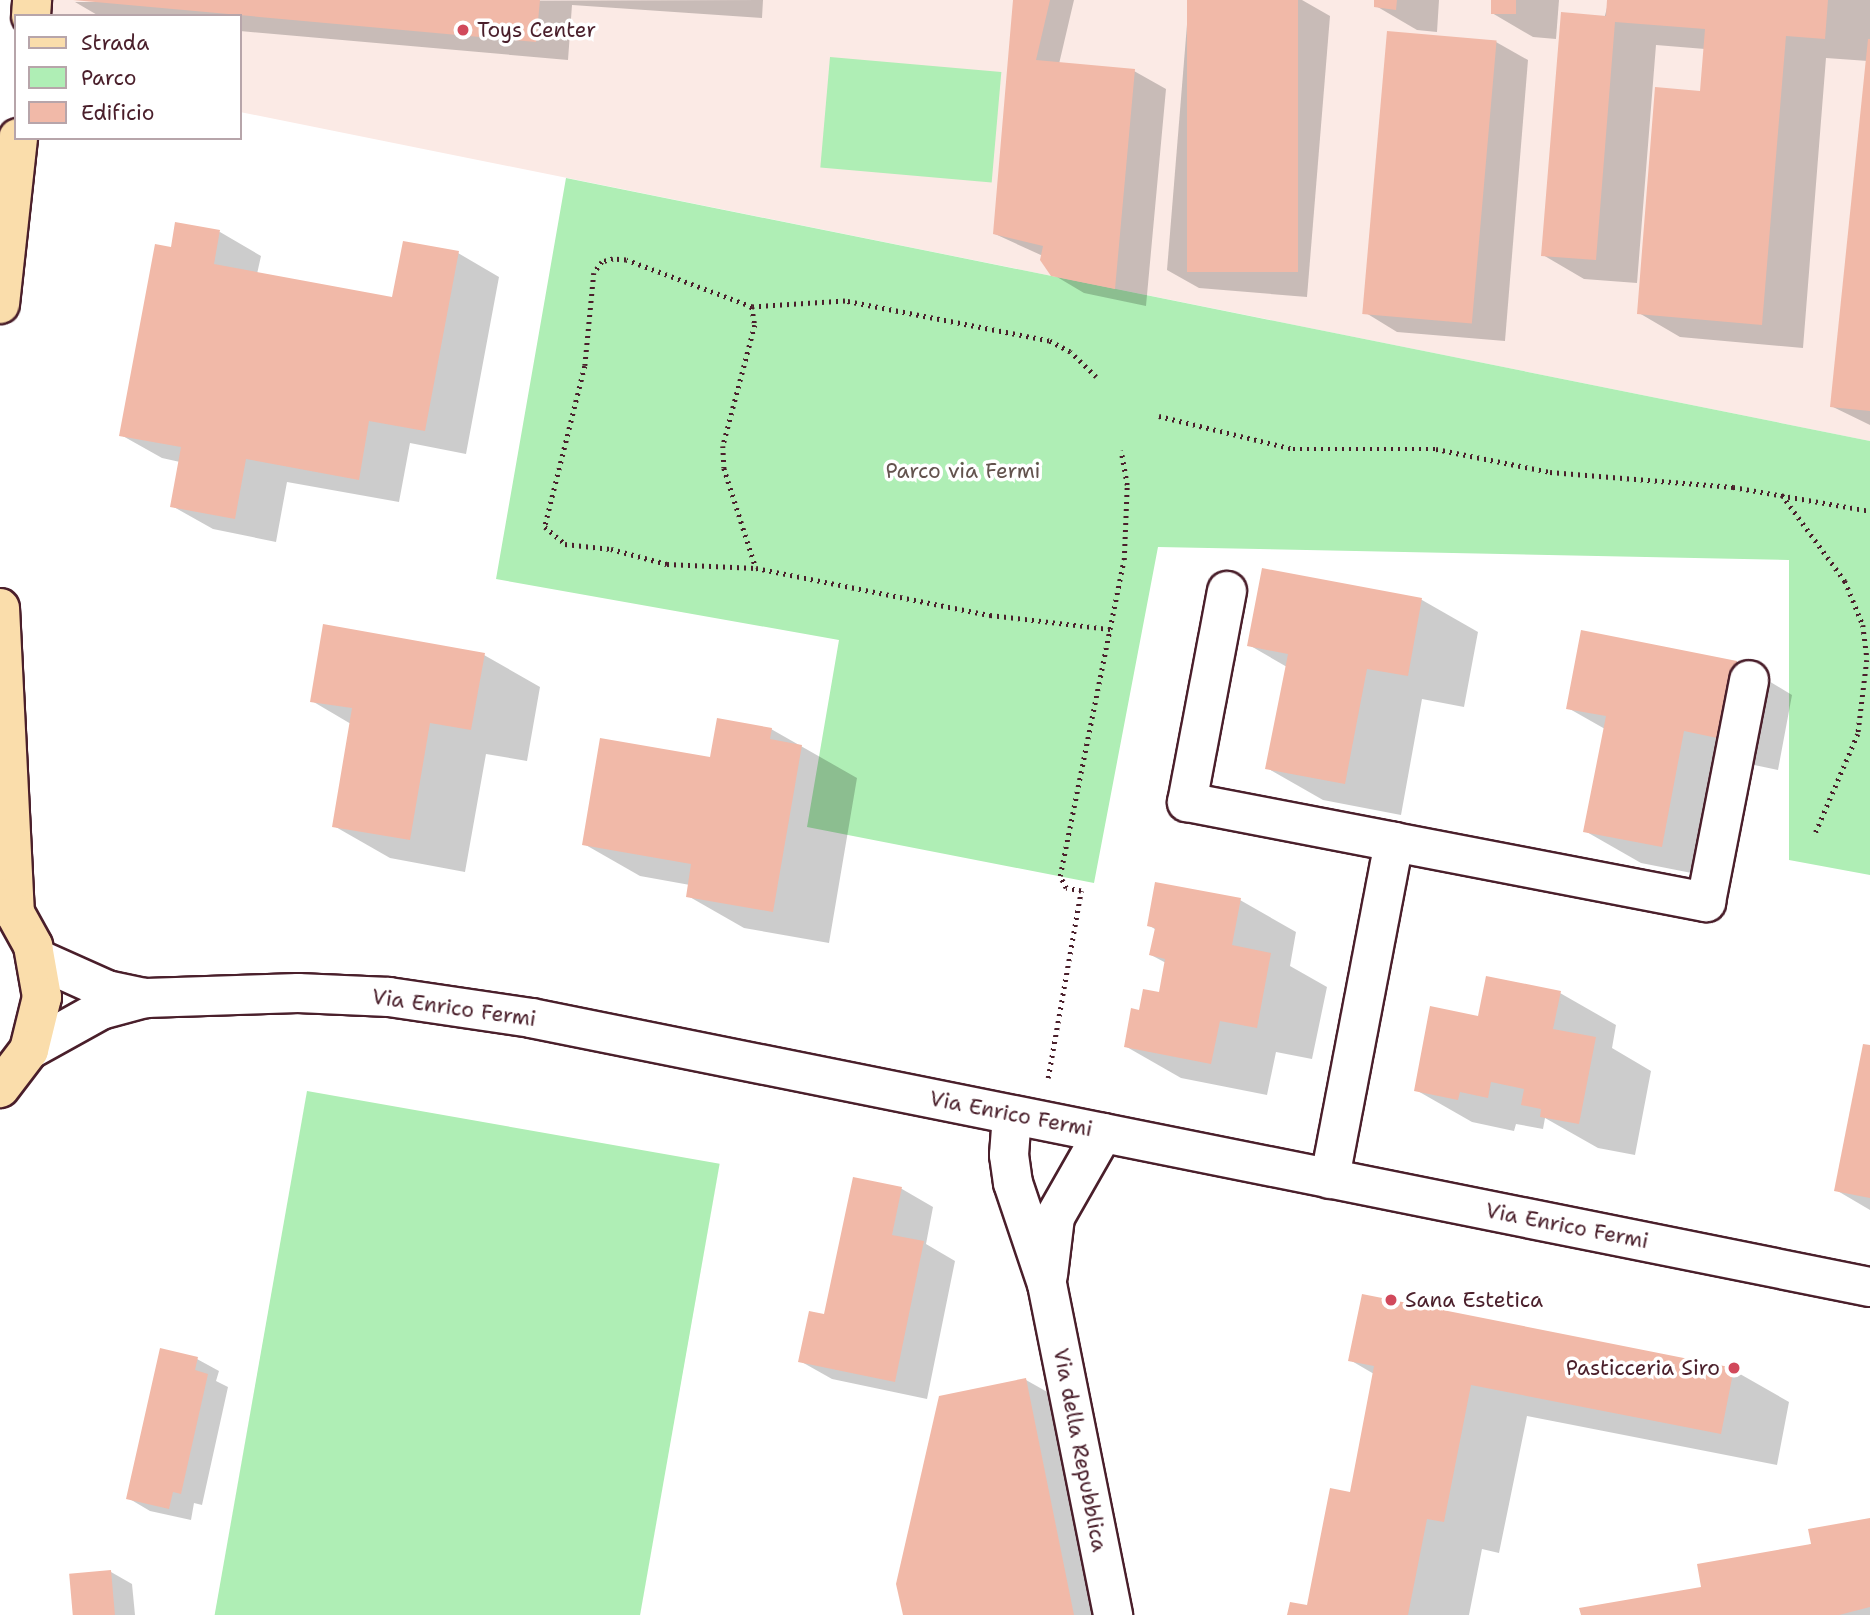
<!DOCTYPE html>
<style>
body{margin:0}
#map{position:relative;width:1870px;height:1615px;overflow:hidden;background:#fff;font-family:"Shantell Sans",sans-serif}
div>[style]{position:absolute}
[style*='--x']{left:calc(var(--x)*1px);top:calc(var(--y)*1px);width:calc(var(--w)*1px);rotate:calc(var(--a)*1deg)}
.built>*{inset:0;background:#fbeae5}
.green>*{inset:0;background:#afeeb5;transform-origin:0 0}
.shadow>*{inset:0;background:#0003}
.building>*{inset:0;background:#f1b9a8;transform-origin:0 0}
.path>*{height:4.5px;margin-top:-2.25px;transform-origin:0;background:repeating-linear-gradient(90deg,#4a1f2b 0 2px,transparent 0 7px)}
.roads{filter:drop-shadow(2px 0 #4a1f2b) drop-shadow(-2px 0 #4a1f2b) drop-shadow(0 2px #4a1f2b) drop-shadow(0 -2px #4a1f2b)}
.minor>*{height:38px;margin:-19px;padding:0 19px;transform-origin:19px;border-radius:19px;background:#fff}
.major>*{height:38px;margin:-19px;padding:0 19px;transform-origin:19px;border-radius:19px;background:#faddab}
.dots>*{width:19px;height:19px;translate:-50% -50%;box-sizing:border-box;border:4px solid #fff;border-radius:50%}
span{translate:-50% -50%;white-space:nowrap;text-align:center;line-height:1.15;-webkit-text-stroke:7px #fff;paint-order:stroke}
.poi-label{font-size:21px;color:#4a1f2b}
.left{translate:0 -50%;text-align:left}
.right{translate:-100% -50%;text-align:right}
.park-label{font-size:21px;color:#63534e}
.street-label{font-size:21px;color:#4a1f2b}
.legend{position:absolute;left:14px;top:14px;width:228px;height:126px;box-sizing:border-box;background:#fff;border:2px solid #b7a5aa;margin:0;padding:9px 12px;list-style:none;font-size:21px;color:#4a1f2b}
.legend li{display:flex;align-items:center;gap:14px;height:35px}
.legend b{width:35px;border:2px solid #b7a5aa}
</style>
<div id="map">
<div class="built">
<i style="clip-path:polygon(44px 0,1870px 0,1870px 441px,240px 112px,240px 16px,42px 16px)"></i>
</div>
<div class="green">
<i style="left:830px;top:57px;width:172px;height:111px;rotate:5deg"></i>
<i style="clip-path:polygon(566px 178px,1870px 441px,1870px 875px,1789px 860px,1789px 560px,1158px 547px,1094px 883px,807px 827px,839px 640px,496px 579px)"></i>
<i style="left:307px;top:1091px;width:419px;height:532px;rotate:10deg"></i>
</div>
<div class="shadow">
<i style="clip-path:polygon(763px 0,762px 18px,572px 5px,568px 60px,240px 31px,240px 16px,99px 16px,75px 2px)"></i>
<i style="clip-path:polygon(1015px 0,1074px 0,1059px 64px,1134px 71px,1166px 89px,1146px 306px,1084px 293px,1052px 274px,1043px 256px,995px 234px)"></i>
<i style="clip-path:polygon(1189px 0,1302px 0,1330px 16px,1307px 297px,1199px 288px,1167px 270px)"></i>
<i style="clip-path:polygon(1376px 0,1439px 0,1437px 32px,1417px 30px,1376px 6px)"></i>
<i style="clip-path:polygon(1493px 0,1559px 0,1556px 39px,1533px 37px,1492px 13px)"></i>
<i style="clip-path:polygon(1609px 0,1870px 0,1870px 425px,1831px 406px,1868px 61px,1826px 58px,1803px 348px,1680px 337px,1639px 313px,1701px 92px,1705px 49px,1656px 45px,1637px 283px,1584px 279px,1543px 255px)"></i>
<i style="clip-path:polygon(1496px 42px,1528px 60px,1505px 341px,1397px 332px,1366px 313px)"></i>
<i style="clip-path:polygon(220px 232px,261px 256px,257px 274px,394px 299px,458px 253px,499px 277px,466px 454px,410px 443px,399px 502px,287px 482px,276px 542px,213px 529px,172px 506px,180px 462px,162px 458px,121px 435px,172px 249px)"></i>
<i style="clip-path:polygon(1264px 570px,1422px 600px,1478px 632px,1464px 707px,1422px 699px,1401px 815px,1323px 800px,1267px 768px,1287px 667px,1249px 645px)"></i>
<i style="clip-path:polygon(484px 655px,540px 687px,527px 761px,486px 754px,465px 872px,390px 858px,334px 826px,351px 724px,312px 701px)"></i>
<i style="clip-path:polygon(1737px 662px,1792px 695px,1778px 770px,1740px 762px,1717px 878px,1641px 863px,1585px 831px,1605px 729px,1568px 708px)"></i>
<i style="clip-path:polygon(771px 729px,857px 778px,829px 943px,744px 928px,688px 896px,690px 885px,640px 876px,584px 844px,712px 759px)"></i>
<i style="clip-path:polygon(1240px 900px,1296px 932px,1290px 966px,1327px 987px,1312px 1059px,1276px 1052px,1267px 1095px,1181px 1078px,1125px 1046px,1140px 1012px,1160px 994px,1166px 963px,1151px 955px,1156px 930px,1149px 925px)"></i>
<i style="clip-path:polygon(1560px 993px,1616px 1025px,1612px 1048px,1651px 1071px,1635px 1155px,1598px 1148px,1545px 1118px,1543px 1129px,1516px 1124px,1514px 1131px,1472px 1122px,1416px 1090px)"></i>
<i style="clip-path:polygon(1870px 1047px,1870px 1210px,1836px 1190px)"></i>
<i style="clip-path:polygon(854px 1179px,902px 1189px,933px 1207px,926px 1244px,955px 1261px,927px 1399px,832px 1379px,800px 1361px,826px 1316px)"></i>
<i style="clip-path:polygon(197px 1359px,219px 1371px,216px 1381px,228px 1387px,202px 1505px,194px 1503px,191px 1520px,150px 1511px,128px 1498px)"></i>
<i style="clip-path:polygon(1350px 1360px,1733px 1370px,1789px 1402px,1777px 1465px,1527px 1416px,1499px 1553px,1482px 1549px,1469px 1615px,1289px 1615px,1308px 1608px,1351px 1494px,1374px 1374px)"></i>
<i style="clip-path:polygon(1026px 1380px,1058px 1398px,1102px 1615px,905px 1615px)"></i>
<i style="clip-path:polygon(1870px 1520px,1870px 1615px,1582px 1615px,1703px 1588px)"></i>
<i style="clip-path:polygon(111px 1572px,132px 1584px,135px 1615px,75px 1615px)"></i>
</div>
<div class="building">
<i style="clip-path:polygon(73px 0,540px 0,536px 42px)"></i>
<i style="clip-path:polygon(1013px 0,1050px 0,1036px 60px,1135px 69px,1115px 289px,1051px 276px,1040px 260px,1043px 246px,993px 234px)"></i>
<i style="left:1187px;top:0;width:111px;height:272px"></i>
<i style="clip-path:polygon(1374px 0,1397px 0,1396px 10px,1374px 7px)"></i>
<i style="left:1491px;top:0;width:25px;height:14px"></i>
<i style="clip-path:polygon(1607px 0,1828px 0,1825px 39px,1786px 36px,1762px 325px,1637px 314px,1655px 87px,1700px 91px,1705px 29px,1615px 22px,1596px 260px,1541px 256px,1561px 12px,1606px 16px)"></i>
<i style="left:1387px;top:31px;width:110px;height:284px;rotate:5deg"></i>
<i style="clip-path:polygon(1868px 39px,1870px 39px,1870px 411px,1830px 407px)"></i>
<i style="clip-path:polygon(175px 222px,220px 230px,214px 264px,392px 297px,403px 241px,459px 251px,425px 431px,369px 421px,359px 480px,246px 459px,235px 519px,170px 507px,181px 447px,119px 436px,155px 244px,171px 247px)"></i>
<i style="clip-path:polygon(1262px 568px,1422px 598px,1408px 676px,1367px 669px,1345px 784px,1265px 769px,1288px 654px,1247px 646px)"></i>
<i style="clip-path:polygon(323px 624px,485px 653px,471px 730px,430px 723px,410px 840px,332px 827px,352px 708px,310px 702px)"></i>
<i style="clip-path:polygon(1581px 630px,1737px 661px,1722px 739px,1684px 731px,1662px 847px,1583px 832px,1606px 716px,1566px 709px)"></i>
<i style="clip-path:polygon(717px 718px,772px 728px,770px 739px,802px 745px,773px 912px,686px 897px,691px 864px,582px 845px,600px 738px,710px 757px)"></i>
<i style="clip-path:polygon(1155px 882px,1241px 898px,1232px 945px,1271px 953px,1257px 1028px,1220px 1021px,1211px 1064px,1124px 1047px,1131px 1008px,1139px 1010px,1143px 989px,1159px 992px,1165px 959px,1149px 955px,1155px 928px,1147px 926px)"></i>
<i style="clip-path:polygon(1486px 976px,1561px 991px,1553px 1029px,1596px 1037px,1579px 1124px,1540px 1117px,1541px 1109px,1521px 1105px,1524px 1089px,1491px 1082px,1488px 1098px,1460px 1092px,1458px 1100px,1414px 1091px,1430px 1006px,1478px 1016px)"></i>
<i style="clip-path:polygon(1863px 1044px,1870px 1045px,1870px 1198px,1834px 1191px)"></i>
<i style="clip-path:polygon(853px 1177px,902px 1187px,892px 1235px,924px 1241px,895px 1382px,798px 1362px,809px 1311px,824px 1314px)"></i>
<i style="clip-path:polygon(1362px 1294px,1734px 1368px,1721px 1434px,1471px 1385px,1444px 1522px,1427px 1519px,1408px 1615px,1287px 1615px,1290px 1602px,1307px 1605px,1330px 1488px,1350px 1492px,1374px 1366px,1348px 1361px)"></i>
<i style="clip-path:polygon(160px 1348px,198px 1357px,195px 1370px,208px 1374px,181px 1494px,173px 1492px,169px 1509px,126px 1499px)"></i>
<i style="clip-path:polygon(1026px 1378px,1074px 1615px,903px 1615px,896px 1584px,939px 1396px)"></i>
<i style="clip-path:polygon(1870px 1518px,1870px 1607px,1839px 1615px,1581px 1615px,1579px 1608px,1701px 1587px,1697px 1564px,1811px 1544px,1808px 1529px)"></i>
<i style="left:111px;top:1570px;width:45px;height:42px;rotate:85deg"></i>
</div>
<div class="path">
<i style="--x:752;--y:307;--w:18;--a:81"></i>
<i style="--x:755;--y:325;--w:125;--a:104.8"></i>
<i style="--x:723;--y:446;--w:22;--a:87"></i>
<i style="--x:724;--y:468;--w:105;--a:72.3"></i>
<i style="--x:1096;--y:377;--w:36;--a:-136"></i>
<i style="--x:1070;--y:352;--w:24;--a:-152"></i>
<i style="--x:1049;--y:341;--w:208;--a:-168.9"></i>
<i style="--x:845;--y:301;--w:93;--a:176.3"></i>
<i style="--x:752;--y:307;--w:134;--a:-159.5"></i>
<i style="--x:626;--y:260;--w:13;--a:-176"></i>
<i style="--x:613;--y:259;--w:11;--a:165"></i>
<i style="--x:602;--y:262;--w:14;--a:126"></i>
<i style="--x:594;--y:273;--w:93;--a:95.5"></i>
<i style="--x:585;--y:366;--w:166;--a:104"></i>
<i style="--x:545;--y:527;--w:26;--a:40"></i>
<i style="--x:565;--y:544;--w:46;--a:6.2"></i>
<i style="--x:611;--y:549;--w:58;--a:15"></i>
<i style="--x:667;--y:564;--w:89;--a:2.6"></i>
<i style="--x:756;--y:568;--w:239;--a:11.4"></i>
<i style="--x:990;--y:615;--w:121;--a:6.7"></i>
<i style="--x:1159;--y:416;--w:138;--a:13.8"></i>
<i style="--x:1293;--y:449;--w:143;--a:0"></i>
<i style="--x:1436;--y:449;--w:116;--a:11.4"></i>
<i style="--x:1550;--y:472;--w:184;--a:4.7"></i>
<i style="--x:1733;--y:487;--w:139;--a:9.9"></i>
<i style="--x:1782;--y:495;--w:107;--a:53.8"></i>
<i style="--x:1845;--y:581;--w:48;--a:67.8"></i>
<i style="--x:1863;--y:625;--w:35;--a:83"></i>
<i style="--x:1867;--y:660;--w:75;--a:96.9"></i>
<i style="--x:1858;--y:734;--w:107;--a:113.2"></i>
<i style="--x:1048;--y:1078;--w:190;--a:-80"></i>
<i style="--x:1081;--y:891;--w:15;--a:-169"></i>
<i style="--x:1066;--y:888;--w:13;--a:-117"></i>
<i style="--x:1060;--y:876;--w:322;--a:-78.6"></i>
<i style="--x:1124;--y:560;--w:75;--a:-87.7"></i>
<i style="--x:1127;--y:485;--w:35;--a:-100"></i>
</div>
<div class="roads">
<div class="minor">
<i style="--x:1227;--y:591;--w:215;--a:100.7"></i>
<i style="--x:1187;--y:802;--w:211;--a:10.9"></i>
<i style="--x:1394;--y:842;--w:343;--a:100.8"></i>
<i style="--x:1394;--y:842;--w:318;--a:10.9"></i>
<i style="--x:1706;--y:902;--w:226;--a:-79"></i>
<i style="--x:38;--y:959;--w:76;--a:24.2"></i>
<i style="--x:107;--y:990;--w:40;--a:12"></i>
<i style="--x:146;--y:998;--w:152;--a:-1.9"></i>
<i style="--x:298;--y:993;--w:91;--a:2.5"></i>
<i style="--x:389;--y:997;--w:144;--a:8.4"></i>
<i style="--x:531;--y:1018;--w:1366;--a:11.36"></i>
<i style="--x:29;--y:1050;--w:82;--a:-29.1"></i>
<i style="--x:101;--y:1010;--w:46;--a:-15.3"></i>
<i style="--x:1012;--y:1115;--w:40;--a:94.3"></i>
<i style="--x:1009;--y:1155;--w:28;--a:82"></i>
<i style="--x:1013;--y:1183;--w:107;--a:71.4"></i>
<i style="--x:1047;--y:1284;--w:338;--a:78.7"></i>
<i style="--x:1048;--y:1275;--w:58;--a:-83.1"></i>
<i style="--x:1055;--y:1217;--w:97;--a:-60.3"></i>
</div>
<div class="major">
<i style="--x:31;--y:16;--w:16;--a:-86"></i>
<i style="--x:0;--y:304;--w:167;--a:-83.8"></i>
<i style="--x:0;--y:608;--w:305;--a:87.2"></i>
<i style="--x:0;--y:898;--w:21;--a:45"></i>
<i style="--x:15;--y:913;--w:38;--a:61"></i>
<i style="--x:33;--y:946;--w:52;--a:80"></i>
<i style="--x:42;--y:997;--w:55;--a:103.8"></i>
<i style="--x:29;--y:1050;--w:48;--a:127.3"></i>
</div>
</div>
<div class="dots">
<i style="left:463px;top:30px;background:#d1495b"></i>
<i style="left:1391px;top:1300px;background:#d1495b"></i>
<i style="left:1734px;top:1368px;background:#d1495b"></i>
</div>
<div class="poi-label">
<span class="left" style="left:477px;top:30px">Toys Center</span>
<span class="left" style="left:1405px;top:1300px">Sana Estetica</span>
<span class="right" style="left:1720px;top:1368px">Pasticceria Siro</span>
</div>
<div class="park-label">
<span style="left:963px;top:471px">Parco via Fermi</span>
</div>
<div class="street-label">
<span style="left:454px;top:1008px;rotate:8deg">Via Enrico Fermi</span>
<span style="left:1011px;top:1114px;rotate:11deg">Via Enrico Fermi</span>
<span style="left:1567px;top:1226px;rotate:11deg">Via Enrico Fermi</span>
<span style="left:1080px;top:1450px;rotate:79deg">Via della Repubblica</span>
</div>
<ul class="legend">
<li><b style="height:9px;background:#faddab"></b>Strada</li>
<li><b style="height:19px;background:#afeeb5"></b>Parco</li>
<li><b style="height:19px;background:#f1b9a8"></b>Edificio</li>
</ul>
</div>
